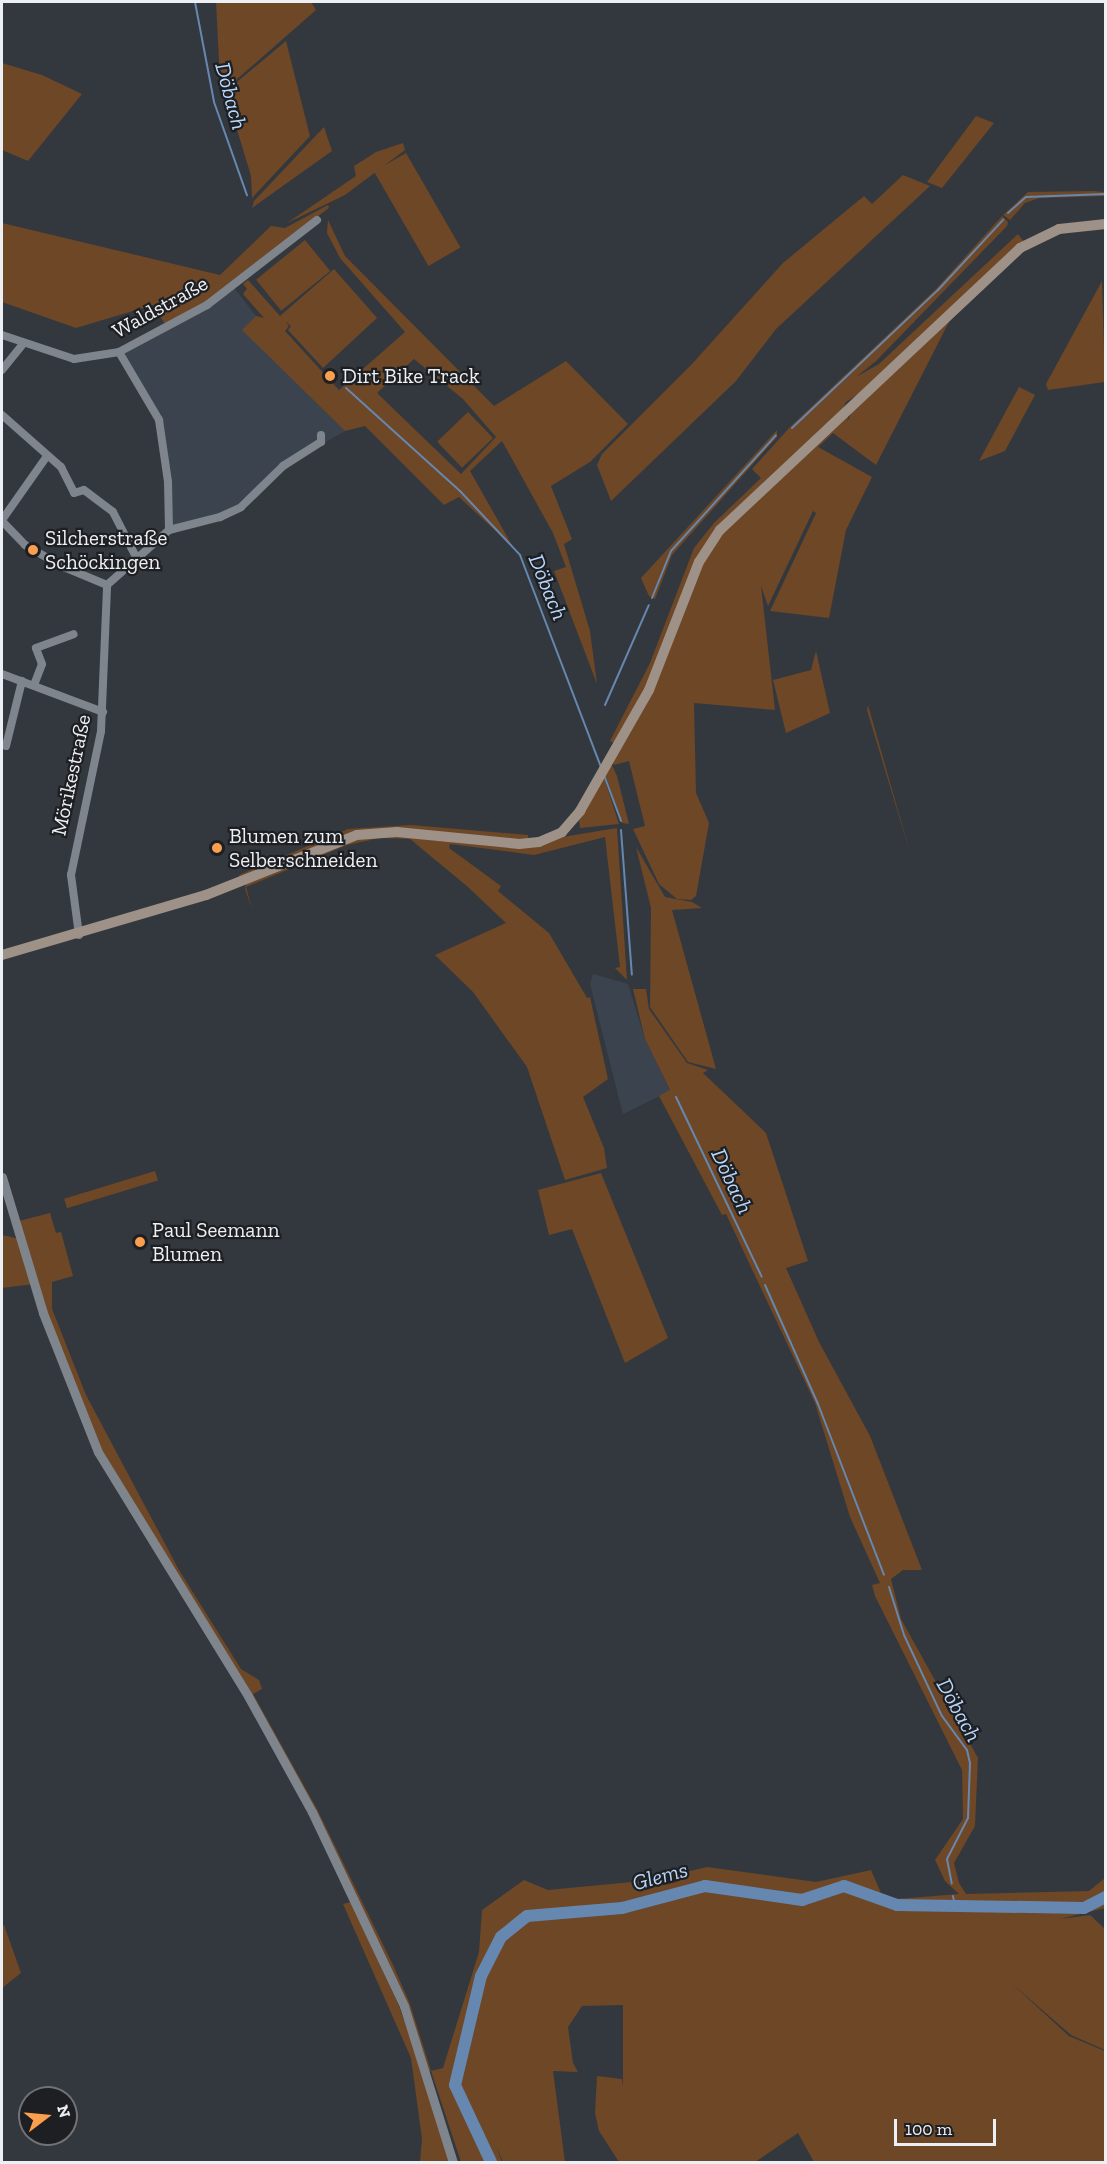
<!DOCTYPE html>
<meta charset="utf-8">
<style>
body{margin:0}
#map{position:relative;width:1107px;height:2164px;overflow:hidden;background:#33383e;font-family:"Zilla Slab",serif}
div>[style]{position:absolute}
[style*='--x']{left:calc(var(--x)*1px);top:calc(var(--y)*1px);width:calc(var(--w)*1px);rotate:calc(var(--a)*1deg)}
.built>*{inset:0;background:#3b444e}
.green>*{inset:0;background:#6d4726;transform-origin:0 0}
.stream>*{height:2px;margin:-1px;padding:0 1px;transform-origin:1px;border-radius:1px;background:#6687af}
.river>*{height:12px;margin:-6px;padding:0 6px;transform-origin:6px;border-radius:6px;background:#6687af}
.minor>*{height:8px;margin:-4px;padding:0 4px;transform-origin:4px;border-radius:4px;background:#7f858c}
.tertiary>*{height:9px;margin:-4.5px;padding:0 4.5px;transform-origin:4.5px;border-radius:4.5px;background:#7f858c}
.secondary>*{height:10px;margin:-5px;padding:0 5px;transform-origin:5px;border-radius:5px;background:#9e9188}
.dots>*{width:16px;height:16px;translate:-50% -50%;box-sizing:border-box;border:3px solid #1d1f22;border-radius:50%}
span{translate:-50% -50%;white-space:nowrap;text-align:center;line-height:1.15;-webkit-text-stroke:4.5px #1d1f22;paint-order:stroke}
.street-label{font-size:21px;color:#eceff3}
.poi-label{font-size:21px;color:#eceff3}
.left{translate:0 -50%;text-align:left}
.water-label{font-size:22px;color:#b8d7fc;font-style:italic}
.frame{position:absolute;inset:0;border:3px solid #eceff3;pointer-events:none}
.north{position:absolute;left:18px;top:2086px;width:60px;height:60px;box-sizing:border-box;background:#1d1f22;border:2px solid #707276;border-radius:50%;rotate:74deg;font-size:16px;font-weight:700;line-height:24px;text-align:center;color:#eceff3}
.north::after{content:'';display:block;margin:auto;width:21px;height:27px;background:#fa9f4e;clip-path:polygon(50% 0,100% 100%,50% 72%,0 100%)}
.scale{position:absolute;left:894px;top:2119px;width:102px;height:27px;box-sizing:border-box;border:3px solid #eceff3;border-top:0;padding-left:8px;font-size:18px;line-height:21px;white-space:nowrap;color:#eceff3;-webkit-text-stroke:4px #1d1f22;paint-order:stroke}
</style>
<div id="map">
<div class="built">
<i style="clip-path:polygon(232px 285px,256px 316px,243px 330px,345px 431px,283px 466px,241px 507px,169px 530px,159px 420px,119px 352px)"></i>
<i style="clip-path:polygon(593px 974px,628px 984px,645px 1039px,670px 1091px,623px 1114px,590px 984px)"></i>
</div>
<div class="green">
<i style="clip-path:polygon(216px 2px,311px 2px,316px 10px,237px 79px,230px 107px,220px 80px)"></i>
<i style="clip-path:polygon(286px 41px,310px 136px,252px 198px,251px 176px,232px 113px,233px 92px,238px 81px)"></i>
<i style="clip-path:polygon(2px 63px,42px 75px,82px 94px,28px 161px,2px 150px)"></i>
<i style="clip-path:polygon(976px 116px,994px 123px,942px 188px,927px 182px)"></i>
<i style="clip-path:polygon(324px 127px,332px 151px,252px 208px,254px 201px)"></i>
<i style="clip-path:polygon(403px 143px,405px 150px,345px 195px,287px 223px,356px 176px,354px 166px,376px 152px)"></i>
<i style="left:406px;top:153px;width:109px;height:37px;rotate:60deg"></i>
<i style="clip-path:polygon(903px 175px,930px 186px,776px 329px,736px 381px,611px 501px,597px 465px,602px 454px,692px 364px,783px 263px,864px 196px,872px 204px)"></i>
<i style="clip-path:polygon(1028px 192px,1093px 191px,1105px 192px,1105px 196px,1039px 198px,1025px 203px,1010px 220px,1003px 215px)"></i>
<i style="clip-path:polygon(328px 205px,329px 208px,251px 266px,207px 305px,167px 327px,153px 305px,76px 328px,2px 302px,2px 223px,220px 275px,271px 226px,285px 228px)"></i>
<i style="clip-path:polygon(1002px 216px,1008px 222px,1007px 226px,876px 361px,856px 377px,879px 364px,1018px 234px,1024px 242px,864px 390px,846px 402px,841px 412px,718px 528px,651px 678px,614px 743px,610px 741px,650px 663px,694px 548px,714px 523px,761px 478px,752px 469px,790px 427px,937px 288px)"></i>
<i style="clip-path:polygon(evenodd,328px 220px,345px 256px,494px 406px,566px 361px,628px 424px,590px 462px,551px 486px,572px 539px,564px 544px,590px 631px,597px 684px,554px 571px,566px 567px,553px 533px,502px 441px,470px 471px,513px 547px,459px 497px,444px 505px,365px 426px,345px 431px,242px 330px,256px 316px,264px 318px,243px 294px,247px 289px,243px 284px,248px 280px,280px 316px,334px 269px,377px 318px,323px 368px,288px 330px,291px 326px,285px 321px,289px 326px,285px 331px,339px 390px,405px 332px,340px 258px,327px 233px,328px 220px,414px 359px,463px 399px,496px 437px,461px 474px,377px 393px,414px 359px)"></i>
<i style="left:305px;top:240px;width:40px;height:63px;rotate:51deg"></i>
<i style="clip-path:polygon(1102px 281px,1105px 382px,1048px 390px,1046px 384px)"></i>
<i style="clip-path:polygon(953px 314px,876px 465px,833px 433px,818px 447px,872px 477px,846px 530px,829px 618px,770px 611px,816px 513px,813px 511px,768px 606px,761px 586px,775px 710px,694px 703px,696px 793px,709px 823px,696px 896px,691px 900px,677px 899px,659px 884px,633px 829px,645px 826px,629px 761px,614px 765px,612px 761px,698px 571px,716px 539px,849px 413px,847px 422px,853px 409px)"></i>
<i style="clip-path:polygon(1019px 387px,1035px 395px,1005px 451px,979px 461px)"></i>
<i style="left:468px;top:412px;width:36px;height:43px;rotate:46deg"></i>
<i style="clip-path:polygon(777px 430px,777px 437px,672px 555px,655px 599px,649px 596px,641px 578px)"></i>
<i style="clip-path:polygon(816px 651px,830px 713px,786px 733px,773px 680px,811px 670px)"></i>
<i style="clip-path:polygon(868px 705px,911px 856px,867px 710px)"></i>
<i style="clip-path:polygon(611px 763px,617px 776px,629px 824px,622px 823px,605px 774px)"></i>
<i style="clip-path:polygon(604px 777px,619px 824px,580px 828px,579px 821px)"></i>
<i style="clip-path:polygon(411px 825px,528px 835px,528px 844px,380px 832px,241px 879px,239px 875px,348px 829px)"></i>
<i style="clip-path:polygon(617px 828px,627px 980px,615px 968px,620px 967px,605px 837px,534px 855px,450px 844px,449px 848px,501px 886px,498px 891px,549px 933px,587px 998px,590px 997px,608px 1079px,583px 1097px,604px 1148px,607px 1168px,565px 1180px,527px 1067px,473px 992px,435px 955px,506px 923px,468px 887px,410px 839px,380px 838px,347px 845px,246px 887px,252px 909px,245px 889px,246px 884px,342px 843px,380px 835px,502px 847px)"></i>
<i style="clip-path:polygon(636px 847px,665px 897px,692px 902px,702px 908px,672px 910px,716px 1069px,688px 1062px,650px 1007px,651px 908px)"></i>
<i style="clip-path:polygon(633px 989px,646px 989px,649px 1009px,687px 1063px,708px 1070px,703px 1073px,766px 1133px,808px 1261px,786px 1268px,819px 1342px,870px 1436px,922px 1570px,903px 1570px,891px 1579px,901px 1619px,978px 1758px,975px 1826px,954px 1863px,959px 1883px,966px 1894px,1089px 1891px,1105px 1878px,1105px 1908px,1060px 1919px,1090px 1915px,1105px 1929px,1105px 2050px,1071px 2035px,1010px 1982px,1069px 2036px,1105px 2051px,1105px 2162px,814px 2162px,798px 2133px,755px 2162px,619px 2162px,599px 2131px,595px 2113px,597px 2076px,622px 2079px,623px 2087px,623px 2005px,582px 2006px,568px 2027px,573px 2063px,578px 2072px,553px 2071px,565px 2162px,503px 2162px,496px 2145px,502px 2162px,461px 2162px,431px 2071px,426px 2072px,413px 2033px,289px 1768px,105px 1466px,34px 1284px,2px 1288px,2px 1235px,20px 1239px,15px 1222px,50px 1213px,56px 1233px,61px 1232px,73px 1276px,52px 1282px,52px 1309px,86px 1395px,179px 1570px,241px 1669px,259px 1680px,262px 1689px,253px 1694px,317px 1809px,393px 1965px,410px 2004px,431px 2071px,443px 2068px,479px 1952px,482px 1910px,524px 1880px,548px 1890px,653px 1880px,707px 1867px,816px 1882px,871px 1870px,884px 1900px,959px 1894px,945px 1881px,935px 1860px,963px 1819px,962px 1770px,875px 1596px,872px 1585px,880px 1583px,850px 1517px,815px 1403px,726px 1214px,722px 1215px,659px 1096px,670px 1090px,645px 1039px)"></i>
<i style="left:155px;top:1171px;width:10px;height:95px;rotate:73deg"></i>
<i style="clip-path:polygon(601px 1173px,668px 1338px,625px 1363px,572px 1229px,549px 1235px,538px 1190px)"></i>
<i style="clip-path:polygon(351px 1902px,399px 2006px,454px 2162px,420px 2162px,422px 2139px,411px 2058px,343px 1904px)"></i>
<i style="clip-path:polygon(4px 1925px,21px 1973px,2px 1988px,2px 1926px)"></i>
</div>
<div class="stream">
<i style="--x:195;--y:2;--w:102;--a:79.2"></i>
<i style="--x:214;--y:102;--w:99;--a:70.5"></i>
<i style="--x:1008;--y:213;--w:24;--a:-42"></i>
<i style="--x:1026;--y:197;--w:80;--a:-2.1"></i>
<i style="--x:346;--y:388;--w:154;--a:42.1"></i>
<i style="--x:460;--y:491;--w:88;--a:46.8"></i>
<i style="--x:520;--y:555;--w:227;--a:69.1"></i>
<i style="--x:792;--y:428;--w:201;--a:-43.4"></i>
<i style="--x:938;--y:290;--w:96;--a:-47.1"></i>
<i style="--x:652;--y:598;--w:51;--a:-68"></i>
<i style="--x:671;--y:551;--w:156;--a:-47.8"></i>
<i style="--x:605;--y:705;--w:109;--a:-66.3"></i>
<i style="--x:604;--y:775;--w:49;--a:69.7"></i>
<i style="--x:621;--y:830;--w:145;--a:85.7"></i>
<i style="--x:676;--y:1097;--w:199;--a:64.5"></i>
<i style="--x:765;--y:1285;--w:130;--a:66"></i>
<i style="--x:818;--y:1404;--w:183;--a:68.9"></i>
<i style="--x:889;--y:1587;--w:50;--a:72.6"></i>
<i style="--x:904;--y:1635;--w:89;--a:64.9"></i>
<i style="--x:942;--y:1716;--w:42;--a:53.7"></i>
<i style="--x:967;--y:1750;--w:13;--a:77"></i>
<i style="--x:970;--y:1763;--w:55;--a:92.1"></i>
<i style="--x:968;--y:1818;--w:46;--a:117.1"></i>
<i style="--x:947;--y:1859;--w:25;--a:79"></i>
<i style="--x:953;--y:1896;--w:10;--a:79"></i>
</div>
<div class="river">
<i style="--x:491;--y:2162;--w:85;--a:-115.1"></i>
<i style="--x:455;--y:2085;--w:112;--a:-76.6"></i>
<i style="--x:481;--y:1976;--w:44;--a:-62.9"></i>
<i style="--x:501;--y:1937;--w:33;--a:-39"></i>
<i style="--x:527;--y:1916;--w:95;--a:-4.8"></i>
<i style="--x:622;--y:1908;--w:86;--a:-14.8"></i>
<i style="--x:705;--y:1886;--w:98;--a:8.2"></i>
<i style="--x:802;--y:1900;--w:44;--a:-18.4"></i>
<i style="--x:844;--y:1886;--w:56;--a:19.7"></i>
<i style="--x:897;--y:1905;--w:187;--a:0.9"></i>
<i style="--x:1084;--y:1908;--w:25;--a:-27"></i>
</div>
<div class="minor">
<i style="--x:2;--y:335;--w:76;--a:18.4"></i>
<i style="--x:74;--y:359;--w:46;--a:-8.8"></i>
<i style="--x:119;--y:352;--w:100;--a:-28.1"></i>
<i style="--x:207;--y:305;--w:139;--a:-37.7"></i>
<i style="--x:119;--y:352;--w:79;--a:59.5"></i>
<i style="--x:159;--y:420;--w:63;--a:81.7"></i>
<i style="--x:168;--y:482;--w:48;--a:88.8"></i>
<i style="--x:2;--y:370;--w:33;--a:-51"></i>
<i style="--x:2;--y:415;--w:79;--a:41.4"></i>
<i style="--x:61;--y:467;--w:29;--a:63"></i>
<i style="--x:74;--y:493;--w:10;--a:-17"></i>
<i style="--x:84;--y:490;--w:36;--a:37"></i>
<i style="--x:113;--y:512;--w:53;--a:62.9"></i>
<i style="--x:2;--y:520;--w:78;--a:-54.9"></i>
<i style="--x:2;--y:521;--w:33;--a:46"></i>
<i style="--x:25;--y:545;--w:39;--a:30"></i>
<i style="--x:59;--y:565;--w:52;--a:22.6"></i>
<i style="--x:107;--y:585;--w:83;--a:-41.6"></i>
<i style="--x:169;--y:530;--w:53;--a:-14.3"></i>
<i style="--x:220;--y:517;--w:23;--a:-25"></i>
<i style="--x:241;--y:507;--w:59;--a:-44.3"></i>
<i style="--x:283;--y:466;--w:45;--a:-32.3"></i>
<i style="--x:321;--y:442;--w:7;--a:-90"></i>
<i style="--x:2;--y:674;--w:108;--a:20.6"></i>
<i style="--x:34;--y:685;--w:22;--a:-69"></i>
<i style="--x:42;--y:664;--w:17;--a:-111"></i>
<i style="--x:36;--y:648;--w:40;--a:-20.2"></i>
<i style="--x:6;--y:746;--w:67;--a:-76.2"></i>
<i style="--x:79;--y:935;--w:61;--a:-97.6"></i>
<i style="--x:71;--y:875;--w:147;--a:-78.2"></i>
<i style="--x:101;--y:731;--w:146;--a:-87.6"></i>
</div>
<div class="tertiary">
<i style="--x:2;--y:1177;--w:142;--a:73.2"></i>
<i style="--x:43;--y:1313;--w:149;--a:68.4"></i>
<i style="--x:98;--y:1452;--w:286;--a:58.4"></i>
<i style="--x:248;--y:1696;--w:132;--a:61.1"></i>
<i style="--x:312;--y:1812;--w:215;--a:64.6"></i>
<i style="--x:404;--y:2006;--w:164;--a:72.6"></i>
</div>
<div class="secondary">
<i style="--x:2;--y:955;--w:213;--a:-16.4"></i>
<i style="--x:206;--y:895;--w:162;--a:-21.7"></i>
<i style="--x:357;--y:835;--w:40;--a:-4.3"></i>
<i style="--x:397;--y:832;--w:123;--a:5.6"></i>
<i style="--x:519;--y:844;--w:20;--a:-6"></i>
<i style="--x:539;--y:842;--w:25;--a:-23"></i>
<i style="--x:562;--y:832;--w:28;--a:-49"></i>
<i style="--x:580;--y:811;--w:139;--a:-60.3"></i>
<i style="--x:649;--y:690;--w:137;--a:-68.7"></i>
<i style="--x:699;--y:562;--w:38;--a:-57"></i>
<i style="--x:720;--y:530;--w:412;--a:-43.2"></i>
<i style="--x:1020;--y:248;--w:43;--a:-26"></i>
<i style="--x:1059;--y:229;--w:47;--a:-6.1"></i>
</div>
<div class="dots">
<i style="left:330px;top:376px;background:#fa9f4e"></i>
<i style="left:33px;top:550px;background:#fa9f4e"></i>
<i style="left:217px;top:848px;background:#fa9f4e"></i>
<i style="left:140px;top:1242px;background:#fa9f4e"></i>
</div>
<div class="street-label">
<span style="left:160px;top:307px;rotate:-29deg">Waldstraße</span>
<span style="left:71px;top:775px;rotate:-78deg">Mörikestraße</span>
</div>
<div class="poi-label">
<span class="left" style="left:342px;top:376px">Dirt Bike Track</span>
<span class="left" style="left:45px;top:550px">Silcherstraße<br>Schöckingen</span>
<span class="left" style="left:229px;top:848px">Blumen zum<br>Selberschneiden</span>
<span class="left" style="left:152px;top:1242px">Paul Seemann<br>Blumen</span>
</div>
<div class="water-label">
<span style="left:231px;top:96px;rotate:75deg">Döbach</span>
<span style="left:548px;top:587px;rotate:68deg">Döbach</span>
<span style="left:732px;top:1181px;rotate:65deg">Döbach</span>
<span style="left:959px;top:1710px;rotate:61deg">Döbach</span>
<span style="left:660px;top:1876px;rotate:-15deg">Glems</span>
</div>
<div class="frame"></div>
<div class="north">N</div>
<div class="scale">100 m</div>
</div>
